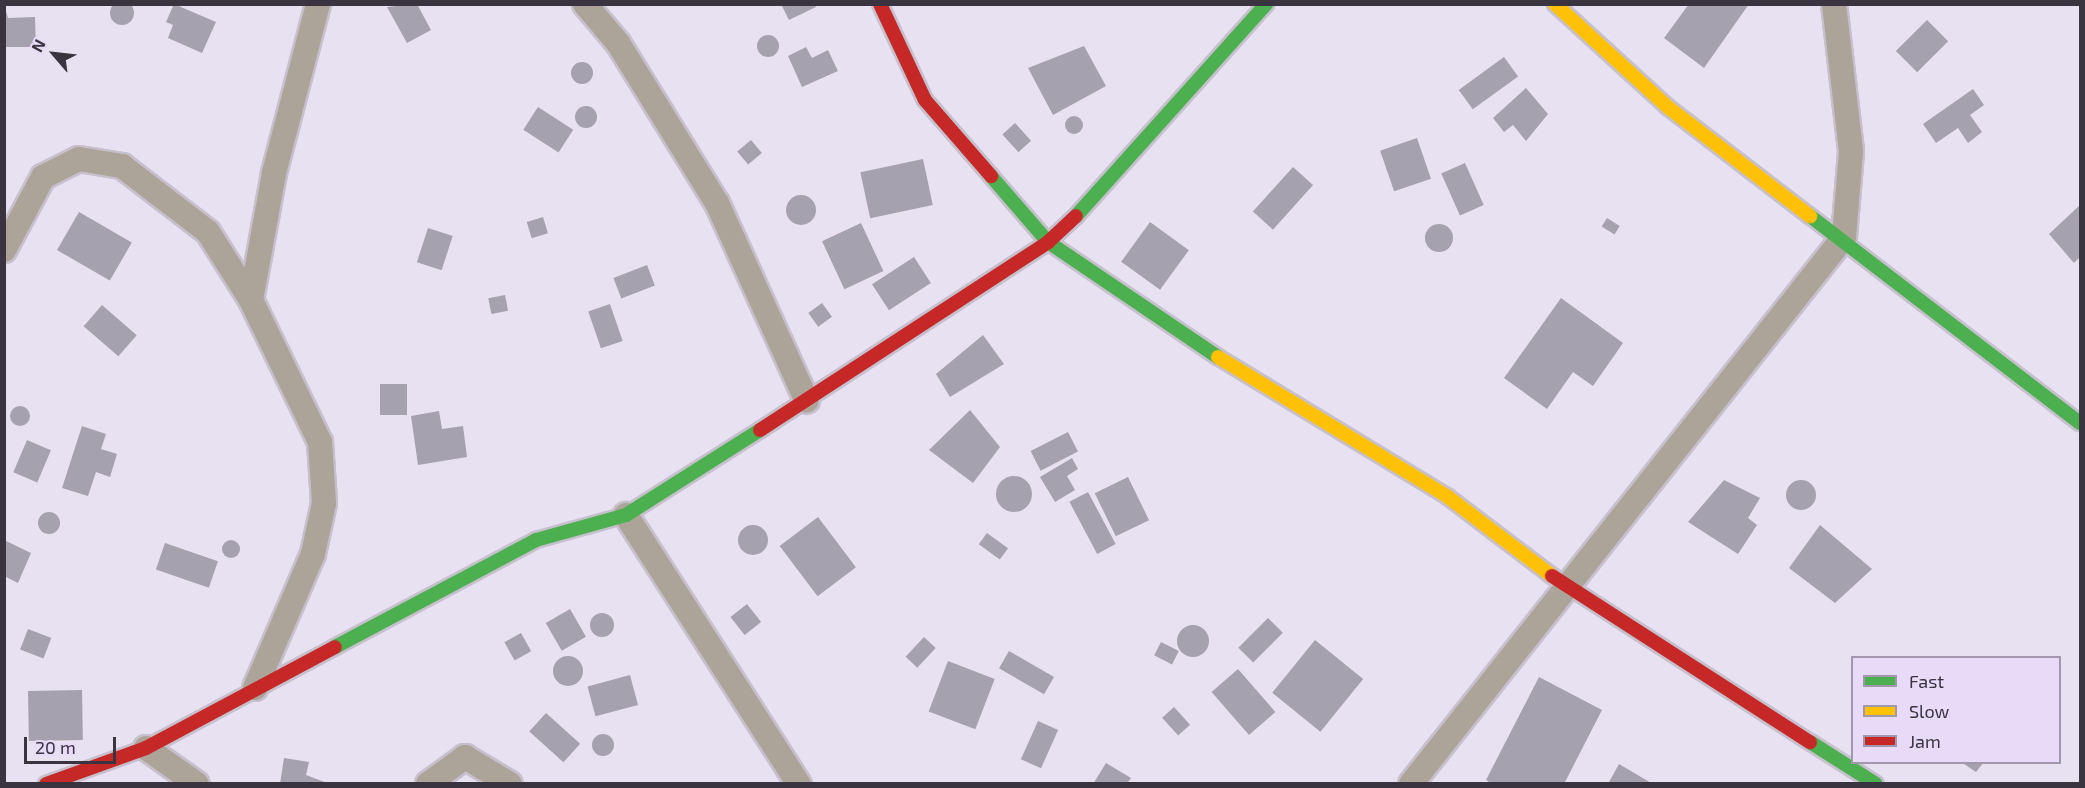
<!DOCTYPE html>
<style>
body{margin:0}
#map{position:relative;width:2085px;height:788px;overflow:hidden;background:#e8e1f2;font-family:"Exo 2",sans-serif}
div>[style]{position:absolute}
[style*='--x']{left:calc(var(--x)*1px);top:calc(var(--y)*1px);width:calc(var(--w)*1px);rotate:calc(var(--a)*1deg)}
.building>*{inset:0;background:#a6a1ae;transform-origin:0 0}
.round{border-radius:50%}
.roads{filter:drop-shadow(2px 0 #c6c0cd) drop-shadow(-2px 0 #c6c0cd) drop-shadow(0 2px #c6c0cd) drop-shadow(0 -2px #c6c0cd)}
.street>*{height:24px;margin:-12px;padding:0 12px;transform-origin:12px;border-radius:12px;background:#aca399}
.fast>*{height:14px;margin:-7px;padding:0 7px;transform-origin:7px;border-radius:7px;background:#4caf50}
.slow>*{height:14px;margin:-7px;padding:0 7px;transform-origin:7px;border-radius:7px;background:#ffc107}
.jam>*{height:14px;margin:-7px;padding:0 7px;transform-origin:7px;border-radius:7px;background:#c62828}
span{translate:-50% -50%;white-space:nowrap;text-align:center;line-height:1.15;-webkit-text-stroke:6px #e7dbf8;paint-order:stroke}
.frame{position:absolute;inset:0;border:6px solid #39343f;pointer-events:none}
.legend{position:absolute;left:1851px;top:656px;width:210px;height:108px;box-sizing:border-box;background:#e7dbf8;border:2px solid #a198ae;margin:0;padding:8px 10px;list-style:none;font-size:18px;color:#39343f}
.legend li{display:flex;align-items:center;gap:12px;height:30px}
.legend b{width:30px;border:2px solid #a198ae}
.north{position:absolute;left:24px;top:24px;width:60px;height:60px;-webkit-text-stroke:4px #e7dbf8;paint-order:stroke;rotate:298deg;font-size:16px;font-weight:700;line-height:24px;text-align:center;color:#39343f}
.north::after{content:'';display:block;margin:auto;width:21px;height:27px;background:#39343f;clip-path:polygon(50% 0,100% 100%,50% 72%,0 100%)}
.scale{position:absolute;left:24px;top:737px;width:92px;height:27px;box-sizing:border-box;border:3px solid #39343f;border-top:0;padding-left:8px;font-size:18px;line-height:21px;white-space:nowrap;color:#39343f;-webkit-text-stroke:4px #e7dbf8;paint-order:stroke}
</style>
<div id="map">
<div class="building">
<i class="round" style="left:110px;top:1px;width:24px;height:24px"></i>
<i style="clip-path:polygon(4px 4px,8px 18px,35px 17px,36px 47px,4px 47px)"></i>
<i style="clip-path:polygon(174px 4px,216px 22px,202px 53px,168px 38px,173px 25px,166px 22px)"></i>
<i style="clip-path:polygon(417px 4px,431px 30px,407px 43px,387px 7px)"></i>
<i style="clip-path:polygon(781px 4px,815px 4px,816px 7px,789px 20px)"></i>
<i style="clip-path:polygon(1689px 4px,1749px 4px,1704px 68px,1664px 38px)"></i>
<i style="left:1927px;top:20px;width:30px;height:44px;rotate:45deg"></i>
<i class="round" style="left:757px;top:35px;width:22px;height:22px"></i>
<i style="clip-path:polygon(1084px 46px,1106px 86px,1053px 115px,1028px 68px)"></i>
<i style="clip-path:polygon(806px 47px,812px 58px,828px 50px,838px 71px,802px 87px,788px 56px)"></i>
<i style="left:1504px;top:57px;width:24px;height:56px;rotate:54deg"></i>
<i class="round" style="left:571px;top:62px;width:22px;height:22px"></i>
<i style="clip-path:polygon(1526px 88px,1548px 114px,1526px 141px,1513px 125px,1504px 132px,1493px 118px)"></i>
<i style="clip-path:polygon(1973px 89px,1984px 105px,1970px 115px,1982px 132px,1968px 143px,1958px 128px,1936px 143px,1923px 124px)"></i>
<i class="round" style="left:575px;top:106px;width:22px;height:22px"></i>
<i style="left:538px;top:107px;width:42px;height:27px;rotate:33deg"></i>
<i class="round" style="left:1065px;top:116px;width:18px;height:18px"></i>
<i style="left:1015px;top:123px;width:24px;height:17px;rotate:48deg"></i>
<i style="left:1417px;top:138px;width:43px;height:39px;rotate:71deg"></i>
<i style="left:751px;top:140px;width:17px;height:18px;rotate:50deg"></i>
<i style="left:923px;top:159px;width:47px;height:64px;rotate:78deg"></i>
<i style="left:1465px;top:163px;width:46px;height:26px;rotate:66deg"></i>
<i style="left:1293px;top:167px;width:27px;height:60px;rotate:42deg"></i>
<i class="round" style="left:786px;top:195px;width:30px;height:30px"></i>
<i style="clip-path:polygon(2080px 205px,2080px 257px,2074px 263px,2049px 234px)"></i>
<i style="left:79px;top:212px;width:61px;height:44px;rotate:30deg"></i>
<i style="left:543px;top:217px;width:17px;height:17px;rotate:73deg"></i>
<i style="left:1607px;top:218px;width:15px;height:10px;rotate:32deg"></i>
<i style="left:1150px;top:222px;width:48px;height:49px;rotate:36deg"></i>
<i style="left:861px;top:223px;width:53px;height:43px;rotate:65deg"></i>
<i class="round" style="left:1425px;top:224px;width:28px;height:28px"></i>
<i style="left:428px;top:228px;width:26px;height:36px;rotate:18deg"></i>
<i style="left:914px;top:257px;width:31px;height:50px;rotate:57deg"></i>
<i style="left:647px;top:265px;width:22px;height:36px;rotate:69deg"></i>
<i style="left:505px;top:295px;width:16px;height:17px;rotate:79deg"></i>
<i style="clip-path:polygon(1561px 298px,1623px 343px,1593px 386px,1573px 372px,1547px 409px,1504px 378px)"></i>
<i style="left:822px;top:303px;width:17px;height:17px;rotate:54deg"></i>
<i style="left:610px;top:304px;width:39px;height:23px;rotate:71deg"></i>
<i style="left:102px;top:305px;width:46px;height:28px;rotate:41deg"></i>
<i style="clip-path:polygon(983px 335px,1004px 364px,950px 397px,936px 374px)"></i>
<i style="left:380px;top:384px;width:27px;height:31px"></i>
<i class="round" style="left:10px;top:406px;width:20px;height:20px"></i>
<i style="clip-path:polygon(970px 410px,1000px 447px,973px 483px,929px 450px)"></i>
<i style="clip-path:polygon(439px 411px,442px 429px,463px 426px,467px 457px,418px 465px,411px 416px)"></i>
<i style="clip-path:polygon(82px 426px,106px 434px,101px 449px,117px 454px,110px 477px,96px 472px,88px 496px,62px 488px)"></i>
<i style="left:1068px;top:432px;width:22px;height:42px;rotate:63deg"></i>
<i style="left:27px;top:440px;width:26px;height:35px;rotate:23deg"></i>
<i style="clip-path:polygon(1072px 458px,1078px 469px,1067px 476px,1075px 490px,1055px 502px,1040px 477px)"></i>
<i class="round" style="left:996px;top:476px;width:36px;height:36px"></i>
<i style="left:1128px;top:477px;width:48px;height:37px;rotate:64deg"></i>
<i style="clip-path:polygon(1724px 480px,1760px 498px,1748px 518px,1757px 525px,1738px 554px,1688px 522px)"></i>
<i class="round" style="left:1786px;top:480px;width:30px;height:30px"></i>
<i style="left:1088px;top:492px;width:59px;height:21px;rotate:62deg"></i>
<i class="round" style="left:38px;top:512px;width:22px;height:22px"></i>
<i style="left:818px;top:517px;width:63px;height:48px;rotate:53deg"></i>
<i style="clip-path:polygon(1820px 525px,1872px 569px,1835px 603px,1789px 568px)"></i>
<i class="round" style="left:738px;top:525px;width:30px;height:30px"></i>
<i style="left:987px;top:533px;width:26px;height:14px;rotate:36deg"></i>
<i class="round" style="left:222px;top:540px;width:18px;height:18px"></i>
<i style="clip-path:polygon(4px 540px,31px 553px,18px 583px,4px 576px)"></i>
<i style="left:165px;top:543px;width:56px;height:28px;rotate:19deg"></i>
<i style="left:747px;top:604px;width:23px;height:21px;rotate:52deg"></i>
<i style="left:570px;top:609px;width:32px;height:28px;rotate:60deg"></i>
<i class="round" style="left:590px;top:613px;width:24px;height:24px"></i>
<i style="left:1268px;top:618px;width:21px;height:42px;rotate:45deg"></i>
<i class="round" style="left:1177px;top:625px;width:32px;height:32px"></i>
<i style="left:28px;top:629px;width:25px;height:22px;rotate:21deg"></i>
<i style="left:521px;top:633px;width:21px;height:19px;rotate:61deg"></i>
<i style="left:924px;top:637px;width:16px;height:27px;rotate:43deg"></i>
<i style="left:1315px;top:640px;width:62px;height:68px;rotate:39deg"></i>
<i style="left:1161px;top:642px;width:20px;height:15px;rotate:27deg"></i>
<i style="left:1009px;top:651px;width:52px;height:20px;rotate:30deg"></i>
<i class="round" style="left:553px;top:656px;width:30px;height:30px"></i>
<i style="left:948px;top:661px;width:50px;height:54px;rotate:21deg"></i>
<i style="left:1238px;top:669px;width:57px;height:35px;rotate:49deg"></i>
<i style="left:630px;top:675px;width:31px;height:44px;rotate:75deg"></i>
<i style="clip-path:polygon(1539px 677px,1602px 710px,1564px 784px,1492px 784px,1486px 780px)"></i>
<i style="left:82px;top:690px;width:50px;height:54px;rotate:89deg"></i>
<i style="left:1174px;top:707px;width:24px;height:16px;rotate:48deg"></i>
<i style="left:546px;top:713px;width:46px;height:25px;rotate:42deg"></i>
<i style="left:1038px;top:721px;width:22px;height:42px;rotate:24deg"></i>
<i class="round" style="left:592px;top:734px;width:22px;height:22px"></i>
<i style="clip-path:polygon(284px 758px,309px 762px,306px 775px,330px 784px,280px 784px)"></i>
<i style="clip-path:polygon(1961px 762px,1984px 762px,1976px 772px)"></i>
<i style="clip-path:polygon(1106px 763px,1131px 778px,1127px 784px,1093px 784px)"></i>
<i style="clip-path:polygon(1619px 764px,1653px 784px,1608px 784px)"></i>
</div>
<div class="roads">
<div class="street">
<i style="--x:585;--y:4;--w:51;--a:49.8"></i>
<i style="--x:618;--y:43;--w:188;--a:58.3"></i>
<i style="--x:717;--y:203;--w:217;--a:65.6"></i>
<i style="--x:4;--y:250;--w:83;--a:-61.9"></i>
<i style="--x:43;--y:177;--w:40;--a:-26.6"></i>
<i style="--x:79;--y:159;--w:44;--a:9.2"></i>
<i style="--x:122;--y:166;--w:108;--a:37.5"></i>
<i style="--x:208;--y:232;--w:80;--a:57.7"></i>
<i style="--x:251;--y:300;--w:158;--a:64.1"></i>
<i style="--x:320;--y:442;--w:61;--a:86.2"></i>
<i style="--x:324;--y:503;--w:52;--a:102.2"></i>
<i style="--x:313;--y:554;--w:146;--a:113.4"></i>
<i style="--x:251;--y:300;--w:129;--a:-79.7"></i>
<i style="--x:274;--y:173;--w:175;--a:-75.4"></i>
<i style="--x:626;--y:515;--w:320;--a:57.3"></i>
<i style="--x:146;--y:748;--w:62;--a:35.2"></i>
<i style="--x:428;--y:784;--w:46;--a:-36.1"></i>
<i style="--x:465;--y:757;--w:52;--a:31"></i>
<i style="--x:1411;--y:784;--w:698;--a:-51.64"></i>
<i style="--x:1844;--y:237;--w:86;--a:-85.3"></i>
<i style="--x:1851;--y:151;--w:148;--a:-96.6"></i>
</div>
<div class="fast">
<i style="--x:991;--y:176;--w:87;--a:49.2"></i>
<i style="--x:1048;--y:242;--w:205;--a:34.1"></i>
<i style="--x:1076;--y:216;--w:285;--a:-48.1"></i>
<i style="--x:1810;--y:216;--w:340;--a:37.5"></i>
<i style="--x:335;--y:647;--w:228;--a:-28"></i>
<i style="--x:536;--y:540;--w:93;--a:-15.5"></i>
<i style="--x:626;--y:515;--w:159;--a:-32.4"></i>
<i style="--x:1810;--y:742;--w:78;--a:32.5"></i>
</div>
<div class="slow">
<i style="--x:1555;--y:4;--w:154;--a:42.4"></i>
<i style="--x:1669;--y:108;--w:178;--a:37.5"></i>
<i style="--x:1218;--y:357;--w:269;--a:31.3"></i>
<i style="--x:1448;--y:497;--w:131;--a:37.2"></i>
</div>
<div class="jam">
<i style="--x:880;--y:4;--w:106;--a:64.9"></i>
<i style="--x:925;--y:100;--w:101;--a:49"></i>
<i style="--x:760;--y:430;--w:344;--a:-33.1"></i>
<i style="--x:1048;--y:242;--w:38;--a:-43"></i>
<i style="--x:1552;--y:576;--w:307;--a:32.8"></i>
<i style="--x:46;--y:784;--w:106;--a:-19.8"></i>
<i style="--x:146;--y:748;--w:214;--a:-28.1"></i>
</div>
</div>
<div class="frame"></div>
<ul class="legend">
<li><b style="height:8px;background:#4caf50"></b>Fast</li>
<li><b style="height:8px;background:#ffc107"></b>Slow</li>
<li><b style="height:8px;background:#c62828"></b>Jam</li>
</ul>
<div class="north">N</div>
<div class="scale">20 m</div>
</div>
